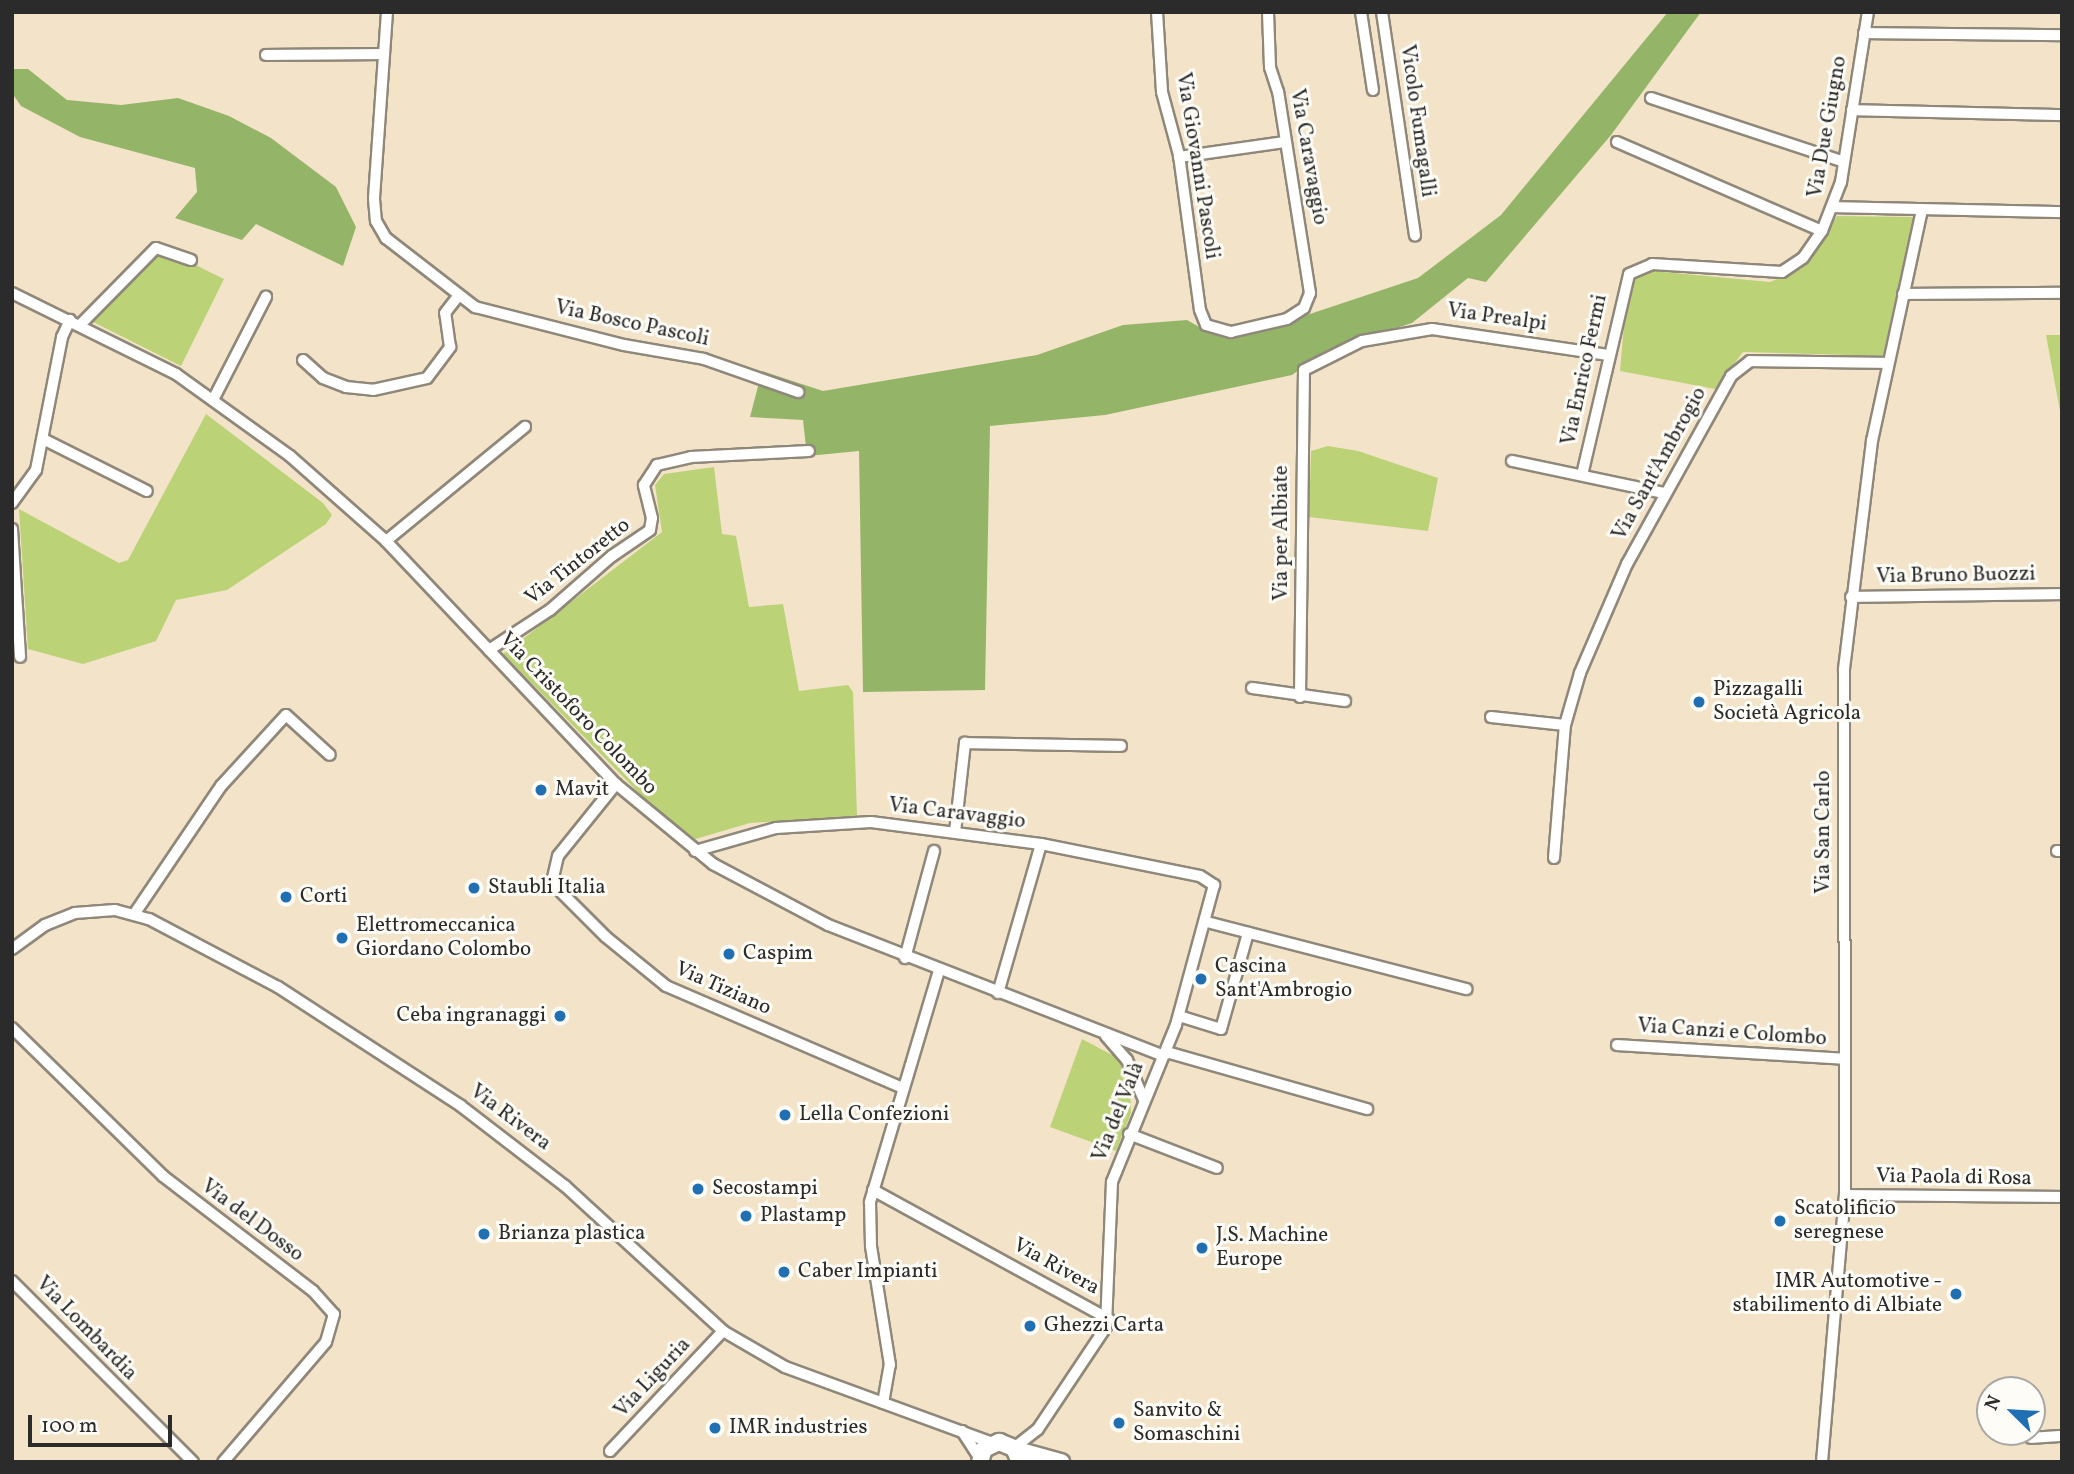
<!DOCTYPE html>
<meta charset="utf-8">
<style>
body{margin:0}
#map{position:relative;width:2074px;height:1474px;overflow:hidden;background:#f3e4c9;font-family:Vollkorn,serif}
div>[style]{position:absolute}
[style*='--x']{left:calc(var(--x)*1px);top:calc(var(--y)*1px);width:calc(var(--w)*1px);rotate:calc(var(--a)*1deg)}
.green>*{inset:0;background:#bbd277}
.forest>*{inset:0;background:#94b468}
.roads{filter:drop-shadow(2px 0 #8f887a) drop-shadow(-2px 0 #8f887a) drop-shadow(0 2px #8f887a) drop-shadow(0 -2px #8f887a)}
.street>*{height:10px;margin:-5px;padding:0 5px;transform-origin:5px;border-radius:5px;background:#fff}
.secondary>*{height:16px;margin:-8px;padding:0 8px;transform-origin:8px;border-radius:8px;background:#fff}
.dots>*{width:19px;height:19px;translate:-50% -50%;box-sizing:border-box;border:4px solid #fdfcf7;border-radius:50%}
span{translate:-50% -50%;white-space:nowrap;text-align:center;line-height:1.15;-webkit-text-stroke:6px #fdfcf7;paint-order:stroke}
.street-label{font-size:21px;color:#2b2b2b}
.poi-label{font-size:21px;color:#2b2b2b}
.left{translate:0 -50%;text-align:left}
.right{translate:-100% -50%;text-align:right}
.frame{position:absolute;inset:0;border:14px solid #2b2b2b;pointer-events:none}
.north{position:absolute;left:1976px;top:1376px;width:70px;height:70px;box-sizing:border-box;background:#fdfcf7;border:2px solid #a9a8a5;border-radius:50%;rotate:294deg;font-size:19px;font-weight:700;line-height:28px;text-align:center;color:#2b2b2b}
.north::after{content:'';display:block;margin:auto;width:24px;height:32px;background:#1f6fb2;clip-path:polygon(50% 0,100% 100%,50% 72%,0 100%)}
.scale{position:absolute;left:28px;top:1415px;width:144px;height:32px;box-sizing:border-box;border:4px solid #2b2b2b;border-top:0;padding-left:9px;font-size:21px;line-height:24px;white-space:nowrap;color:#2b2b2b;-webkit-text-stroke:5px #fdfcf7;paint-order:stroke}
</style>
<div id="map">
<div class="green">
<i style="clip-path:polygon(1837px 216px,1913px 217px,1883px 356px,1743px 352px,1715px 389px,1620px 371px,1628px 280px,1642px 270px,1770px 282px,1801px 269px)"></i>
<i style="clip-path:polygon(161px 248px,224px 279px,181px 366px,91px 321px)"></i>
<i style="clip-path:polygon(2046px 335px,2062px 335px,2062px 422px)"></i>
<i style="clip-path:polygon(206px 414px,323px 503px,332px 515px,326px 524px,227px 590px,176px 600px,156px 641px,83px 664px,28px 649px,19px 509px,119px 563px,128px 560px)"></i>
<i style="clip-path:polygon(1328px 446px,1358px 451px,1438px 478px,1428px 531px,1309px 517px,1311px 451px)"></i>
<i style="clip-path:polygon(714px 467px,722px 534px,736px 536px,749px 607px,783px 604px,799px 691px,848px 685px,853px 692px,857px 816px,750px 823px,692px 840px,672px 827px,503px 654px,662px 532px,655px 485px,664px 474px)"></i>
<i style="clip-path:polygon(1082px 1039px,1116px 1057px,1130px 1081px,1131px 1113px,1116px 1151px,1050px 1127px)"></i>
</div>
<div class="forest">
<i style="clip-path:polygon(1668px 12px,1701px 12px,1611px 135px,1486px 282px,1468px 278px,1412px 323px,1327px 350px,1292px 375px,1105px 415px,990px 426px,985px 690px,863px 692px,859px 451px,807px 456px,803px 420px,750px 417px,762px 371px,823px 391px,1037px 355px,1123px 325px,1187px 320px,1210px 333px,1227px 336px,1268px 328px,1418px 278px,1501px 215px)"></i>
<i style="clip-path:polygon(12px 69px,28px 69px,67px 100px,121px 105px,178px 98px,229px 116px,271px 138px,336px 187px,356px 227px,343px 266px,256px 224px,242px 240px,175px 218px,197px 192px,195px 168px,80px 137px,21px 106px,12px 93px)"></i>
</div>
<div class="roads">
<div class="street">
<i style="--x:387;--y:12;--w:187;--a:94"></i>
<i style="--x:374;--y:199;--w:22;--a:85"></i>
<i style="--x:376;--y:221;--w:20;--a:60"></i>
<i style="--x:386;--y:238;--w:113;--a:37.8"></i>
<i style="--x:475;--y:307;--w:154;--a:14.3"></i>
<i style="--x:624;--y:345;--w:81;--a:9.9"></i>
<i style="--x:704;--y:359;--w:100;--a:19.3"></i>
<i style="--x:1157;--y:12;--w:80;--a:86.4"></i>
<i style="--x:1162;--y:92;--w:65;--a:74.9"></i>
<i style="--x:1179;--y:155;--w:156;--a:82.3"></i>
<i style="--x:1200;--y:310;--w:16;--a:68"></i>
<i style="--x:1206;--y:325;--w:26;--a:16"></i>
<i style="--x:1231;--y:332;--w:57;--a:-13.1"></i>
<i style="--x:1287;--y:319;--w:20;--a:-33"></i>
<i style="--x:1304;--y:308;--w:16;--a:-68"></i>
<i style="--x:1310;--y:293;--w:204;--a:-99"></i>
<i style="--x:1278;--y:92;--w:26;--a:-108"></i>
<i style="--x:1270;--y:67;--w:55;--a:-92.1"></i>
<i style="--x:1361;--y:12;--w:79;--a:81.3"></i>
<i style="--x:1382;--y:12;--w:226;--a:81.6"></i>
<i style="--x:1864;--y:33;--w:198;--a:0.6"></i>
<i style="--x:266;--y:55;--w:118;--a:-0.5"></i>
<i style="--x:1651;--y:98;--w:203;--a:18.3"></i>
<i style="--x:1852;--y:110;--w:210;--a:1.4"></i>
<i style="--x:1617;--y:142;--w:223;--a:23.5"></i>
<i style="--x:1179;--y:157;--w:107;--a:-8.1"></i>
<i style="--x:1834;--y:207;--w:228;--a:1.3"></i>
<i style="--x:12;--y:293;--w:183;--a:26.3"></i>
<i style="--x:176;--y:374;--w:140;--a:35.7"></i>
<i style="--x:290;--y:456;--w:128;--a:41.5"></i>
<i style="--x:386;--y:541;--w:335;--a:46.6"></i>
<i style="--x:616;--y:784;--w:126;--a:39.5"></i>
<i style="--x:713;--y:864;--w:130;--a:27.9"></i>
<i style="--x:828;--y:925;--w:357;--a:21.3"></i>
<i style="--x:1903;--y:294;--w:159;--a:-0.4"></i>
<i style="--x:80;--y:325;--w:108;--a:-45.4"></i>
<i style="--x:156;--y:248;--w:37;--a:19"></i>
<i style="--x:303;--y:360;--w:27;--a:42"></i>
<i style="--x:323;--y:378;--w:25;--a:21"></i>
<i style="--x:346;--y:387;--w:27;--a:6"></i>
<i style="--x:373;--y:390;--w:55;--a:-12.5"></i>
<i style="--x:427;--y:378;--w:39;--a:-53"></i>
<i style="--x:450;--y:347;--w:34;--a:-98"></i>
<i style="--x:445;--y:313;--w:23;--a:-52"></i>
<i style="--x:214;--y:398;--w:114;--a:-62.8"></i>
<i style="--x:43;--y:439;--w:116;--a:26.6"></i>
<i style="--x:1512;--y:461;--w:155;--a:11.9"></i>
<i style="--x:1582;--y:475;--w:206;--a:-76.8"></i>
<i style="--x:1629;--y:274;--w:25;--a:-23"></i>
<i style="--x:1652;--y:264;--w:130;--a:3.5"></i>
<i style="--x:1782;--y:272;--w:25;--a:-34"></i>
<i style="--x:1803;--y:258;--w:33;--a:-55"></i>
<i style="--x:1822;--y:231;--w:53;--a:-68.8"></i>
<i style="--x:1841;--y:182;--w:172;--a:-81"></i>
<i style="--x:12;--y:503;--w:41;--a:-54"></i>
<i style="--x:36;--y:470;--w:136;--a:-78.9"></i>
<i style="--x:62;--y:337;--w:19;--a:-65"></i>
<i style="--x:12;--y:529;--w:128;--a:86.4"></i>
<i style="--x:386;--y:541;--w:180;--a:-39.4"></i>
<i style="--x:1851;--y:597;--w:211;--a:-0.8"></i>
<i style="--x:489;--y:650;--w:73;--a:-33.3"></i>
<i style="--x:550;--y:610;--w:82;--a:-41.1"></i>
<i style="--x:612;--y:556;--w:46;--a:-34.4"></i>
<i style="--x:650;--y:530;--w:12;--a:-81"></i>
<i style="--x:652;--y:518;--w:34;--a:-104"></i>
<i style="--x:644;--y:485;--w:24;--a:-57"></i>
<i style="--x:657;--y:465;--w:35;--a:-13"></i>
<i style="--x:691;--y:457;--w:118;--a:-2.9"></i>
<i style="--x:1252;--y:688;--w:94;--a:8"></i>
<i style="--x:1300;--y:697;--w:327;--a:-89.3"></i>
<i style="--x:1304;--y:370;--w:65;--a:-26.6"></i>
<i style="--x:1362;--y:341;--w:71;--a:-9.7"></i>
<i style="--x:1432;--y:329;--w:178;--a:8.4"></i>
<i style="--x:1491;--y:717;--w:74;--a:6.2"></i>
<i style="--x:616;--y:784;--w:92;--a:128.9"></i>
<i style="--x:558;--y:856;--w:28;--a:103"></i>
<i style="--x:552;--y:883;--w:76;--a:45"></i>
<i style="--x:606;--y:937;--w:77;--a:39.2"></i>
<i style="--x:666;--y:986;--w:256;--a:23.3"></i>
<i style="--x:955;--y:832;--w:90;--a:-83.6"></i>
<i style="--x:965;--y:743;--w:156;--a:1.1"></i>
<i style="--x:695;--y:851;--w:84;--a:-15.9"></i>
<i style="--x:776;--y:828;--w:95;--a:-3.6"></i>
<i style="--x:871;--y:822;--w:171;--a:7.4"></i>
<i style="--x:1041;--y:844;--w:162;--a:11.4"></i>
<i style="--x:1200;--y:876;--w:17;--a:33"></i>
<i style="--x:1214;--y:885;--w:145;--a:105.2"></i>
<i style="--x:1176;--y:1025;--w:170;--a:112.2"></i>
<i style="--x:1112;--y:1182;--w:145;--a:92.4"></i>
<i style="--x:1106;--y:1327;--w:123;--a:123.7"></i>
<i style="--x:1038;--y:1429;--w:31;--a:142"></i>
<i style="--x:2057;--y:851;--w:5;--a:0"></i>
<i style="--x:1554;--y:858;--w:133;--a:-85.3"></i>
<i style="--x:1565;--y:725;--w:54;--a:-73.9"></i>
<i style="--x:1580;--y:673;--w:119;--a:-66.7"></i>
<i style="--x:1627;--y:564;--w:215;--a:-61"></i>
<i style="--x:1731;--y:376;--w:24;--a:-38"></i>
<i style="--x:1750;--y:361;--w:138;--a:0.8"></i>
<i style="--x:135;--y:913;--w:153;--a:-55.9"></i>
<i style="--x:221;--y:786;--w:96;--a:-47.5"></i>
<i style="--x:286;--y:715;--w:59;--a:42.3"></i>
<i style="--x:1207;--y:922;--w:268;--a:14.5"></i>
<i style="--x:12;--y:949;--w:41;--a:-36"></i>
<i style="--x:45;--y:925;--w:32;--a:-22"></i>
<i style="--x:75;--y:913;--w:40;--a:-4.3"></i>
<i style="--x:115;--y:910;--w:35;--a:15"></i>
<i style="--x:149;--y:919;--w:146;--a:27.8"></i>
<i style="--x:278;--y:987;--w:218;--a:33"></i>
<i style="--x:461;--y:1106;--w:131;--a:37.6"></i>
<i style="--x:565;--y:1186;--w:214;--a:42.5"></i>
<i style="--x:723;--y:1331;--w:72;--a:30.1"></i>
<i style="--x:785;--y:1367;--w:221;--a:20.1"></i>
<i style="--x:905;--y:958;--w:111;--a:-74.8"></i>
<i style="--x:998;--y:993;--w:155;--a:-73.9"></i>
<i style="--x:1179;--y:1016;--w:44;--a:17.2"></i>
<i style="--x:1221;--y:1029;--w:100;--a:-74.3"></i>
<i style="--x:12;--y:1028;--w:211;--a:44.4"></i>
<i style="--x:163;--y:1176;--w:189;--a:37.5"></i>
<i style="--x:313;--y:1291;--w:31;--a:48"></i>
<i style="--x:334;--y:1314;--w:29;--a:106"></i>
<i style="--x:326;--y:1342;--w:158;--a:130.6"></i>
<i style="--x:1106;--y:1036;--w:32;--a:49"></i>
<i style="--x:1127;--y:1060;--w:43;--a:67"></i>
<i style="--x:1617;--y:1045;--w:226;--a:3.5"></i>
<i style="--x:1161;--y:1055;--w:9;--a:-13"></i>
<i style="--x:1170;--y:1053;--w:205;--a:15.9"></i>
<i style="--x:1129;--y:1134;--w:94;--a:21.1"></i>
<i style="--x:873;--y:1190;--w:269;--a:28.7"></i>
<i style="--x:1845;--y:1195;--w:217;--a:0.5"></i>
<i style="--x:12;--y:1281;--w:256;--a:45"></i>
<i style="--x:883;--y:1403;--w:39;--a:-80"></i>
<i style="--x:890;--y:1365;--w:121;--a:-99.1"></i>
<i style="--x:871;--y:1246;--w:44;--a:-91.3"></i>
<i style="--x:870;--y:1202;--w:241;--a:-73.4"></i>
<i style="--x:962;--y:1431;--w:33;--a:57"></i>
<i style="--x:2031;--y:1438;--w:31;--a:-4"></i>
<i style="--x:610;--y:1451;--w:165;--a:-46.7"></i>
<i style="--x:1822;--y:1462;--w:268;--a:-85.1"></i>
<i style="--x:1845;--y:1195;--w:526;--a:-90.11"></i>
<i style="--x:1844;--y:669;--w:230;--a:-83"></i>
<i style="--x:1872;--y:441;--w:237;--a:-77.8"></i>
</div>
<div class="secondary">
<i style="--x:1017;--y:1450;--w:46;--a:15.3"></i>
<i style="--x:980;--y:1462;--w:14;--a:-73"></i>
<i style="--x:984;--y:1449;--w:17;--a:-25"></i>
<i style="--x:999;--y:1442;--w:16;--a:22"></i>
<i style="--x:1014;--y:1448;--w:15;--a:67"></i>
</div>
</div>
<div class="dots">
<i style="left:1699px;top:702px;background:#1f6fb2"></i>
<i style="left:541px;top:790px;background:#1f6fb2"></i>
<i style="left:474px;top:888px;background:#1f6fb2"></i>
<i style="left:286px;top:897px;background:#1f6fb2"></i>
<i style="left:342px;top:938px;background:#1f6fb2"></i>
<i style="left:729px;top:954px;background:#1f6fb2"></i>
<i style="left:1201px;top:979px;background:#1f6fb2"></i>
<i style="left:560px;top:1016px;background:#1f6fb2"></i>
<i style="left:785px;top:1115px;background:#1f6fb2"></i>
<i style="left:698px;top:1189px;background:#1f6fb2"></i>
<i style="left:746px;top:1216px;background:#1f6fb2"></i>
<i style="left:1780px;top:1221px;background:#1f6fb2"></i>
<i style="left:484px;top:1234px;background:#1f6fb2"></i>
<i style="left:1202px;top:1248px;background:#1f6fb2"></i>
<i style="left:784px;top:1272px;background:#1f6fb2"></i>
<i style="left:1956px;top:1294px;background:#1f6fb2"></i>
<i style="left:1030px;top:1326px;background:#1f6fb2"></i>
<i style="left:1119px;top:1423px;background:#1f6fb2"></i>
<i style="left:715px;top:1428px;background:#1f6fb2"></i>
</div>
<div class="street-label">
<span style="left:1417px;top:121px;rotate:82deg">Vicolo Fumagalli</span>
<span style="left:1828px;top:127px;rotate:-80deg">Via Due Giugno</span>
<span style="left:1308px;top:157px;rotate:80deg">Via Caravaggio</span>
<span style="left:1197px;top:166px;rotate:81deg">Via Giovanni Pascoli</span>
<span style="left:1497px;top:318px;rotate:8deg">Via Prealpi</span>
<span style="left:632px;top:324px;rotate:12deg">Via Bosco Pascoli</span>
<span style="left:1585px;top:370px;rotate:-78deg">Via Enrico Fermi</span>
<span style="left:1660px;top:464px;rotate:-61deg">Via Sant'Ambrogio</span>
<span style="left:1282px;top:533px;rotate:-90deg">Via per Albiate</span>
<span style="left:578px;top:562px;rotate:-38deg">Via Tintoretto</span>
<span style="left:1956px;top:576px;rotate:-1deg">Via Bruno Buozzi</span>
<span style="left:578px;top:714px;rotate:46deg">Via Cristoforo Colombo</span>
<span style="left:957px;top:814px;rotate:7deg">Via Caravaggio</span>
<span style="left:1824px;top:832px;rotate:-90deg">Via San Carlo</span>
<span style="left:723px;top:989px;rotate:24deg">Via Tiziano</span>
<span style="left:1732px;top:1033px;rotate:4deg">Via Canzi e Colombo</span>
<span style="left:1119px;top:1112px;rotate:-68deg">Via del Valà</span>
<span style="left:510px;top:1118px;rotate:37deg">Via Rivera</span>
<span style="left:1954px;top:1178px;rotate:1deg">Via Paola di Rosa</span>
<span style="left:252px;top:1221px;rotate:37deg">Via del Dosso</span>
<span style="left:1056px;top:1267px;rotate:29deg">Via Rivera</span>
<span style="left:86px;top:1329px;rotate:46deg">Via Lombardia</span>
<span style="left:653px;top:1378px;rotate:-47deg">Via Liguria</span>
</div>
<div class="poi-label">
<span class="left" style="left:1713px;top:702px">Pizzagalli<br>Società Agricola</span>
<span class="left" style="left:555px;top:790px">Mavit</span>
<span class="left" style="left:488px;top:888px">Staubli Italia</span>
<span class="left" style="left:300px;top:897px">Corti</span>
<span class="left" style="left:356px;top:938px">Elettromeccanica<br>Giordano Colombo</span>
<span class="left" style="left:743px;top:954px">Caspim</span>
<span class="left" style="left:1215px;top:979px">Cascina<br>Sant'Ambrogio</span>
<span class="right" style="left:546px;top:1016px">Ceba ingranaggi</span>
<span class="left" style="left:799px;top:1115px">Lella Confezioni</span>
<span class="left" style="left:712px;top:1189px">Secostampi</span>
<span class="left" style="left:1794px;top:1221px">Scatolificio<br>seregnese</span>
<span class="left" style="left:760px;top:1216px">Plastamp</span>
<span class="left" style="left:498px;top:1234px">Brianza plastica</span>
<span class="left" style="left:1216px;top:1248px">J.S. Machine<br>Europe</span>
<span class="left" style="left:798px;top:1272px">Caber Impianti</span>
<span class="right" style="left:1942px;top:1294px">IMR Automotive -<br>stabilimento di Albiate</span>
<span class="left" style="left:1044px;top:1326px">Ghezzi Carta</span>
<span class="left" style="left:1133px;top:1423px">Sanvito &amp;<br>Somaschini</span>
<span class="left" style="left:729px;top:1428px">IMR industries</span>
</div>
<div class="frame"></div>
<div class="north">N</div>
<div class="scale">100 m</div>
</div>
